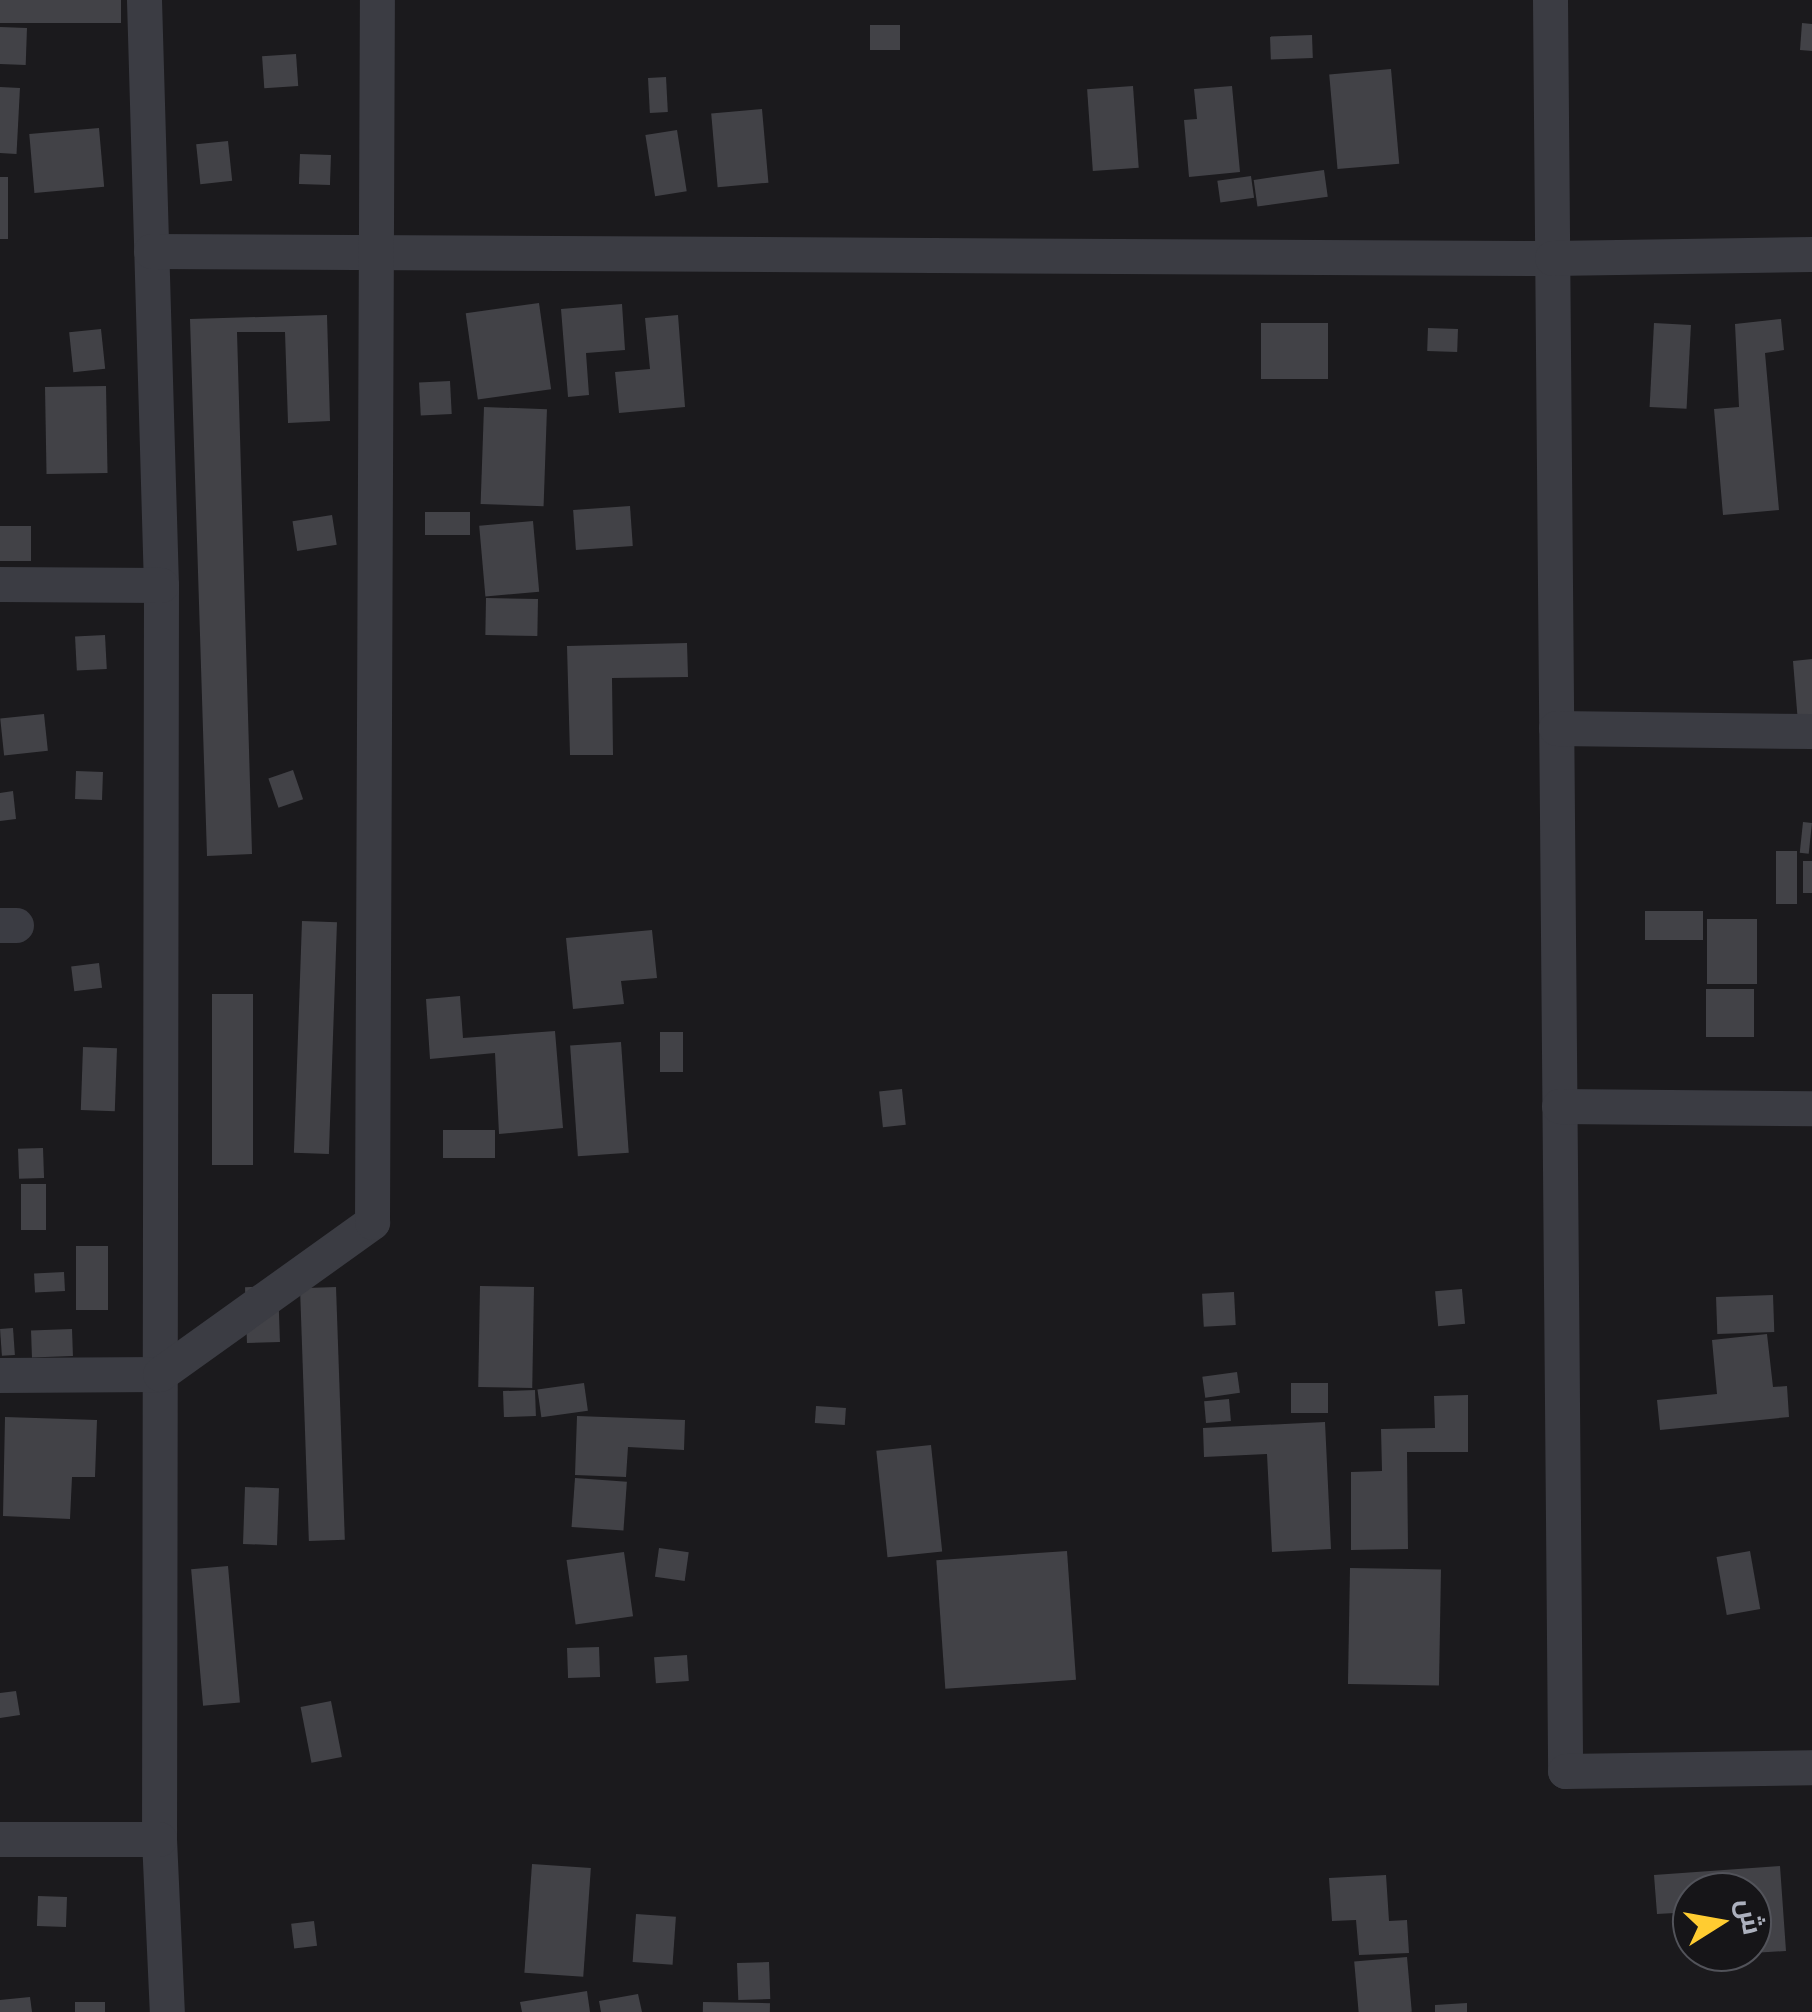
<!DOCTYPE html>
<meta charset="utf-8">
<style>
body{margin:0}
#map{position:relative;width:1812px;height:2012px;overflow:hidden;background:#1b1a1d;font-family:Arial,Cairo,sans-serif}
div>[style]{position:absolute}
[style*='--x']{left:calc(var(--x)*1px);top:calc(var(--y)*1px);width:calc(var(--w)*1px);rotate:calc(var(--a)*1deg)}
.building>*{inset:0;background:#424247;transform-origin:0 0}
.minor>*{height:35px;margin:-17.5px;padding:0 17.5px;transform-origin:17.5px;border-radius:17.5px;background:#3b3c43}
span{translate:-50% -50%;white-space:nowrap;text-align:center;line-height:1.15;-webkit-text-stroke:9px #161518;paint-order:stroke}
.north{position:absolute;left:1672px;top:1872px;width:100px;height:100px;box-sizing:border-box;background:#161518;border:2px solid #52535a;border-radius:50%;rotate:79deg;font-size:28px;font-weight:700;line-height:40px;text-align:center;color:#acb0bd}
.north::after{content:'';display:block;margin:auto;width:35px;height:45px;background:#ffcc31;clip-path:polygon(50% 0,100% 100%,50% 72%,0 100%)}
</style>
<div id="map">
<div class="building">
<i style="left:0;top:0;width:121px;height:23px"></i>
<i style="clip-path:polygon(1802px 23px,1812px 24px,1812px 51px,1800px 50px)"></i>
<i style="left:870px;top:25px;width:30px;height:25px"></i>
<i style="left:0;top:27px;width:27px;height:37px;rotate:2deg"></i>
<i style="left:1312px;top:35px;width:23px;height:42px;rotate:88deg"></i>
<i style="left:296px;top:54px;width:32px;height:34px;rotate:86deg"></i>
<i style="left:1391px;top:69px;width:95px;height:62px;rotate:85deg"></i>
<i style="left:666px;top:77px;width:35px;height:18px;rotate:87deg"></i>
<i style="left:1133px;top:86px;width:82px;height:46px;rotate:86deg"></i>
<i style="clip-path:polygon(1232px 86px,1240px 172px,1189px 177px,1184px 120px,1197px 119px,1194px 89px)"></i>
<i style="left:0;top:87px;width:20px;height:66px;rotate:3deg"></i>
<i style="left:762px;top:109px;width:74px;height:51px;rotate:85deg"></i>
<i style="left:99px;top:128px;width:59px;height:70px;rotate:85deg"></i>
<i style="left:677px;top:130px;width:62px;height:32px;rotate:81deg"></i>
<i style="left:228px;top:141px;width:40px;height:32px;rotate:84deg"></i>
<i style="left:300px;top:154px;width:31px;height:30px;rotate:2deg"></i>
<i style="left:1324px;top:170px;width:27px;height:71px;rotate:82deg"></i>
<i style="left:1251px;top:176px;width:22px;height:34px;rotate:82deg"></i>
<i style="left:0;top:177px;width:8px;height:62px"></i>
<i style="left:539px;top:303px;width:87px;height:74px;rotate:82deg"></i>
<i style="clip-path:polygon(622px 304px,625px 350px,586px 353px,589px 395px,568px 397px,561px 309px)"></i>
<i style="clip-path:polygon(327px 315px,330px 421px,288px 423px,285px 332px,237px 332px,252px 854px,207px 856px,190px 319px)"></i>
<i style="clip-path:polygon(678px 315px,685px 407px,619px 413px,615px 372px,650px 369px,645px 318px)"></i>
<i style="clip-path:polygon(1781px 319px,1784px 350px,1765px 353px,1779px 510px,1723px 515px,1714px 409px,1739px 407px,1735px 324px)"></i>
<i style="left:1328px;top:323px;width:56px;height:67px;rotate:90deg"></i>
<i style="left:1654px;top:323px;width:37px;height:84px;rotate:3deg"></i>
<i style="left:1428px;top:328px;width:30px;height:23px;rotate:2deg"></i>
<i style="left:101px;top:329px;width:40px;height:32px;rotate:84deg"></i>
<i style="left:450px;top:381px;width:33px;height:31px;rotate:87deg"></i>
<i style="left:106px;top:386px;width:87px;height:61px;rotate:89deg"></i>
<i style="left:484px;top:407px;width:63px;height:97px;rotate:2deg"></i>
<i style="left:630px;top:506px;width:40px;height:57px;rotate:86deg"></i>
<i style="left:425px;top:512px;width:45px;height:23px"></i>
<i style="left:332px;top:515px;width:30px;height:40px;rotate:81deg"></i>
<i style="left:533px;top:521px;width:71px;height:54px;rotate:85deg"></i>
<i style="left:0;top:526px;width:31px;height:35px"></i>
<i style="left:486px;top:598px;width:52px;height:37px;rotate:1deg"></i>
<i style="left:105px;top:635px;width:34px;height:30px;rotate:87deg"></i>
<i style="clip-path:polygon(687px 643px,688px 677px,612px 678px,613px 755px,570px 755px,567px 646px)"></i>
<i style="clip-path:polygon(1812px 659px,1812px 734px,1799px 735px,1793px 661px)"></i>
<i style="left:44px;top:714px;width:37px;height:44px;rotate:84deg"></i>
<i style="left:293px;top:770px;width:31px;height:26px;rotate:71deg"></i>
<i style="left:76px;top:771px;width:27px;height:28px;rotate:2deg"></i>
<i style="clip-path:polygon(13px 791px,16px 819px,0 821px,0 793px)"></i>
<i style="left:1803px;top:822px;width:9px;height:31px;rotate:6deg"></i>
<i style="left:1776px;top:851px;width:21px;height:53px"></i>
<i style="left:1803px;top:861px;width:9px;height:32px"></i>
<i style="left:1703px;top:911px;width:29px;height:58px;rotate:90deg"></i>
<i style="left:1707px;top:919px;width:50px;height:65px"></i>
<i style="left:302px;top:921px;width:35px;height:232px;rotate:2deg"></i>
<i style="clip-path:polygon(652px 930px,657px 978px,621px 981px,624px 1004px,573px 1009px,566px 938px)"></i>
<i style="left:99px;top:963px;width:25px;height:28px;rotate:83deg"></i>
<i style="left:1706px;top:989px;width:48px;height:48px"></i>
<i style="left:212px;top:994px;width:41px;height:171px"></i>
<i style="clip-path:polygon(460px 996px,463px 1038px,555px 1031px,563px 1128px,499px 1134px,495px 1053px,430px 1059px,426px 999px)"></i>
<i style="left:660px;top:1032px;width:23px;height:40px"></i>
<i style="left:621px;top:1042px;width:111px;height:51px;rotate:86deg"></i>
<i style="left:83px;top:1047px;width:34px;height:63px;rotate:2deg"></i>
<i style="left:902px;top:1089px;width:36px;height:23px;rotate:84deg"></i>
<i style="left:443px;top:1130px;width:52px;height:28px"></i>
<i style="left:43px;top:1148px;width:30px;height:25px;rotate:88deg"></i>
<i style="left:21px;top:1184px;width:25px;height:46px"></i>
<i style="left:76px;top:1246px;width:32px;height:64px"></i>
<i style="left:64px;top:1272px;width:19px;height:30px;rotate:87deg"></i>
<i style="left:278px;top:1286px;width:56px;height:33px;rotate:88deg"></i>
<i style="left:480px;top:1286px;width:54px;height:101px;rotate:1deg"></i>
<i style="left:336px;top:1287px;width:253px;height:36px;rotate:88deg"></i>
<i style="left:1462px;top:1289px;width:35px;height:27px;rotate:85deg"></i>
<i style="left:1234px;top:1292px;width:33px;height:32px;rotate:87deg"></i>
<i style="left:1773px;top:1295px;width:37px;height:57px;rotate:88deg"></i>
<i style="left:13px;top:1328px;width:27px;height:13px;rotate:86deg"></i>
<i style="left:72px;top:1329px;width:27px;height:41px;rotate:88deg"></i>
<i style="clip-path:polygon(1767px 1334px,1773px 1387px,1787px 1386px,1789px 1417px,1660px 1430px,1657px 1400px,1717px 1394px,1712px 1340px)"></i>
<i style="left:1237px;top:1372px;width:21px;height:35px;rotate:82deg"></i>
<i style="left:584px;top:1383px;width:28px;height:47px;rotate:82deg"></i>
<i style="left:1291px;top:1383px;width:37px;height:30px"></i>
<i style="left:535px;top:1390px;width:26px;height:32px;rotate:88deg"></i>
<i style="clip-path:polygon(1468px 1395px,1468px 1452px,1407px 1452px,1408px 1549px,1351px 1550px,1351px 1472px,1382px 1471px,1381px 1429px,1435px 1428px,1434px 1396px)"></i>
<i style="left:1229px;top:1399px;width:22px;height:25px;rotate:85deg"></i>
<i style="left:816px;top:1406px;width:30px;height:17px;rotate:4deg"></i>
<i style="clip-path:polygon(577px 1416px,685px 1420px,684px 1450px,628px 1447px,626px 1477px,575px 1475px)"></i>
<i style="clip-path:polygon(5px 1417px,97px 1420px,95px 1477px,72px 1477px,70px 1519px,3px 1516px)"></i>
<i style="clip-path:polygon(1325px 1422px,1331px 1549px,1272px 1552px,1267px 1454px,1204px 1457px,1203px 1428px)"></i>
<i style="left:931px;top:1445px;width:107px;height:55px;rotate:84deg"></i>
<i style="left:575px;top:1478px;width:52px;height:49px;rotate:4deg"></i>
<i style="left:245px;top:1487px;width:34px;height:57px;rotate:2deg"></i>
<i style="left:659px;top:1548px;width:30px;height:29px;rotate:8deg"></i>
<i style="left:1067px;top:1551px;width:129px;height:131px;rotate:86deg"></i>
<i style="left:1750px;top:1551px;width:59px;height:34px;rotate:80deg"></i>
<i style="left:624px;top:1552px;width:65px;height:58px;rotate:82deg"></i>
<i style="left:228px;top:1566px;width:137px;height:37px;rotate:85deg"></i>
<i style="left:1350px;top:1568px;width:91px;height:116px;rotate:1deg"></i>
<i style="left:599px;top:1647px;width:30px;height:32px;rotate:88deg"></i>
<i style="left:687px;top:1655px;width:26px;height:33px;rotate:86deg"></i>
<i style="clip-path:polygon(16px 1691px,20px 1715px,0 1718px,0 1693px)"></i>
<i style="left:331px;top:1701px;width:57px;height:31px;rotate:79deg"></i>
<i style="left:532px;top:1864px;width:59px;height:109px;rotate:4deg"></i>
<i style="clip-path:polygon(1780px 1866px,1786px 1951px,1752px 1953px,1752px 1892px,1692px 1892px,1692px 1912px,1657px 1914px,1654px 1875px)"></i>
<i style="clip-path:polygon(1386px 1875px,1389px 1921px,1407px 1920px,1409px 1953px,1359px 1955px,1356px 1920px,1332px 1921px,1329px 1878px)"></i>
<i style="left:38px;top:1896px;width:29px;height:30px;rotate:2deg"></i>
<i style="left:636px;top:1914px;width:40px;height:48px;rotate:4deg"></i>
<i style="left:314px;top:1921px;width:25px;height:23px;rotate:83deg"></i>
<i style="left:1407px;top:1957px;width:55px;height:53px;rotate:85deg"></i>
<i style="left:769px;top:1962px;width:37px;height:32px;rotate:88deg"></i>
<i style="clip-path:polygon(587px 1991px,590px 2012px,522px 2012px,520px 2002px)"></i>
<i style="clip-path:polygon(638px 1994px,642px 2012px,601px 2012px,599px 2001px)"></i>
<i style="clip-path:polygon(30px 1997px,32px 2012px,0 2012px,0 2000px)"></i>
<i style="left:75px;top:2002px;width:30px;height:10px"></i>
<i style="left:703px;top:2002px;width:67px;height:10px;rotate:1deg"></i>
<i style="clip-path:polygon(1467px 2003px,1467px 2012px,1435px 2012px,1435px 2005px)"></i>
</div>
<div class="minor">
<i style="--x:144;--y:0;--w:585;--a:88.34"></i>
<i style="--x:161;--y:585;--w:1254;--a:90.09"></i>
<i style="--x:159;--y:1839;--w:173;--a:87.4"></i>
<i style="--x:1550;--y:0;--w:1771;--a:89.51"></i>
<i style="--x:1565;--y:1771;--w:247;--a:-0.9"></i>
<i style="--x:151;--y:251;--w:1401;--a:0.29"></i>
<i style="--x:1552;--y:258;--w:260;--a:-0.9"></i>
<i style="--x:0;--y:584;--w:161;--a:0.4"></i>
<i style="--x:1556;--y:728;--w:256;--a:0.7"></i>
<i style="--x:0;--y:925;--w:16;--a:0"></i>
<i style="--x:1559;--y:1106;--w:253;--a:0.5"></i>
<i style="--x:0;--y:1375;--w:160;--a:-0.4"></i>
<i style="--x:160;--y:1374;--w:261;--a:-35.6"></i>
<i style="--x:372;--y:1222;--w:1222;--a:-89.77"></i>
<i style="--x:0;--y:1839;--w:159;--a:0"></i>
</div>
<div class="north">ش</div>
</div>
